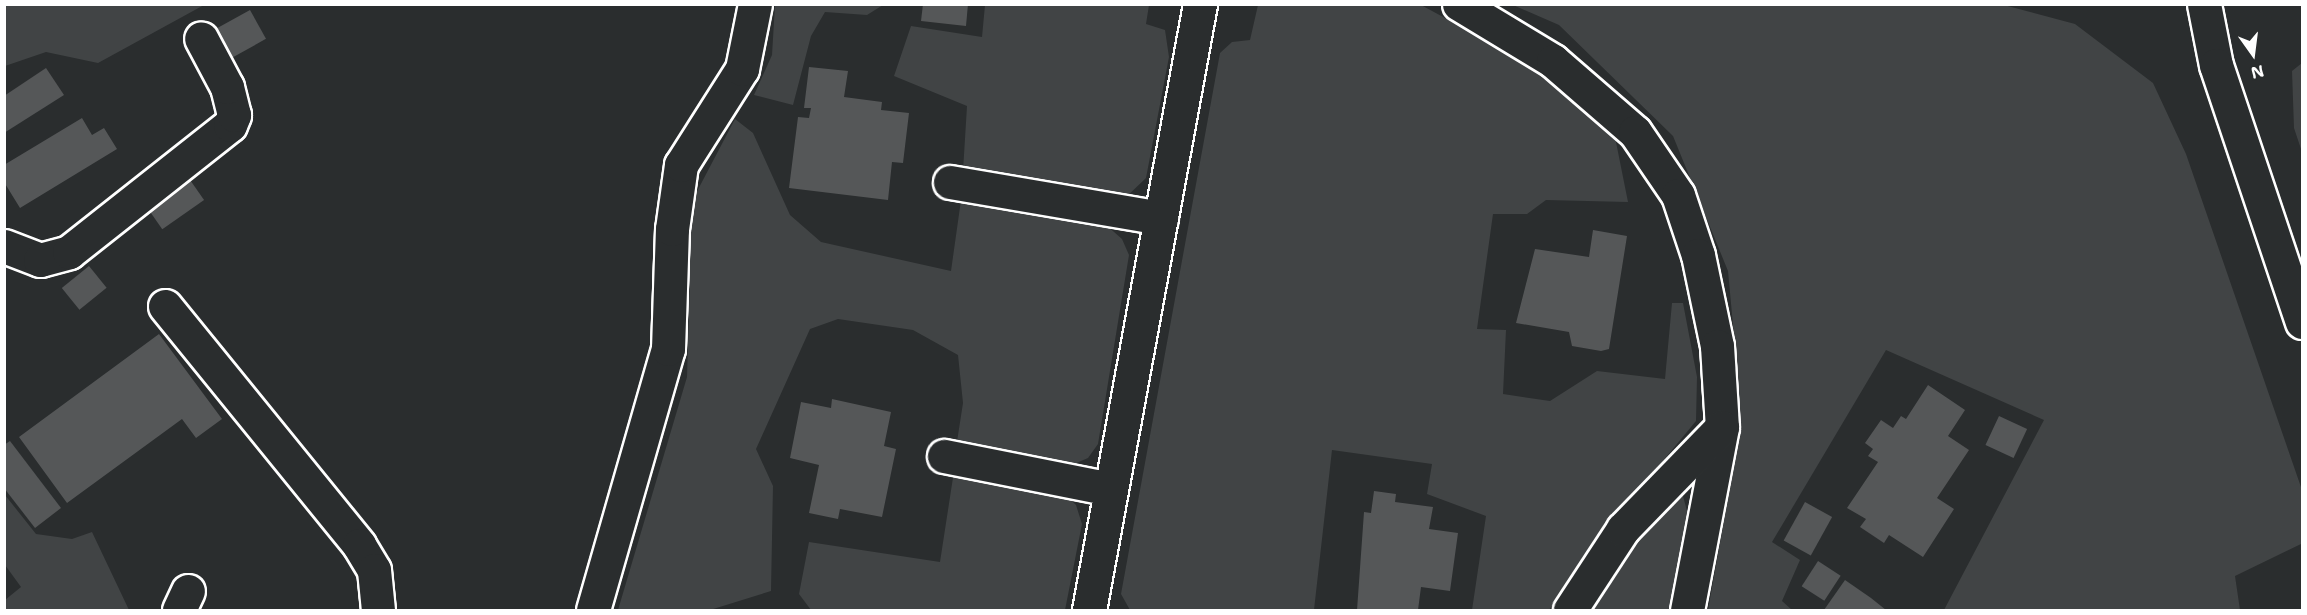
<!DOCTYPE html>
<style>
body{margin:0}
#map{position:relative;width:2307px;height:615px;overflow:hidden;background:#2a2d2e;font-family:"Shantell Sans",sans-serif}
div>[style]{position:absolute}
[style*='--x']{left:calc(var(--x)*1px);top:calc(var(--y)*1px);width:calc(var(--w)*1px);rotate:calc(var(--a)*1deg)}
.green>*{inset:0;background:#414445}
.building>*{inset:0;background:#555758;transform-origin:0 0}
.roads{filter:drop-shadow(2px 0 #fff) drop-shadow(-2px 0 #fff) drop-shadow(0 2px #fff) drop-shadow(0 -2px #fff)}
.minor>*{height:33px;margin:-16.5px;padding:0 16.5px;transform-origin:16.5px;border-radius:16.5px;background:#2a2d2e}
.highway>*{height:33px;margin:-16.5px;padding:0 16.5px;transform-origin:16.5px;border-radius:16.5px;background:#2a2d2e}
span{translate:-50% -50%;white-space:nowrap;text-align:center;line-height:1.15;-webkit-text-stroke:4.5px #2a2d2e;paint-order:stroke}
.frame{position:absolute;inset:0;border:6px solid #fff;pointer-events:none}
.north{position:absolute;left:2223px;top:24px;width:60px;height:60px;-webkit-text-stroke:4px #2a2d2e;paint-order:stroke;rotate:166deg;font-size:16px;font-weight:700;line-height:24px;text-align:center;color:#fff}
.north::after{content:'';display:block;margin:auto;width:21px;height:27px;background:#fff;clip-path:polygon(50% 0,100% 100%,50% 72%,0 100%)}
</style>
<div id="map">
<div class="green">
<i style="clip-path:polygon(5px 4px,204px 4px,204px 5px,98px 63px,46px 52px,5px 66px)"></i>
<i style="clip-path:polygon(2000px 4px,2075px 24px,2153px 83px,2186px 154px,2302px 490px,2301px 544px,2235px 576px,2240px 610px,1944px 610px,2044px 420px,1886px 350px,1772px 542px,1800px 560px,1782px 601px,1792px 610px,1708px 610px,1734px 465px,1739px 390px,1728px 271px,1673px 136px,1559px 25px,1513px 5px)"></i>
<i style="clip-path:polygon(775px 5px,775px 4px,883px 5px,867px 15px,825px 12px,811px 36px,793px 105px,754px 95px,772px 55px)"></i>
<i style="clip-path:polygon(985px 5px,1149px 5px,1146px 24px,1165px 30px,1169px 57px,1146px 178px,1123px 200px,963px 171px,967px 106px,894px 76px,911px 26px,982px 37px)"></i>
<i style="clip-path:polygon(1258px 5px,1421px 5px,1534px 66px,1615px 137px,1628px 202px,1546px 200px,1527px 214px,1493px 214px,1477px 329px,1506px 330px,1503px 394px,1550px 401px,1597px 371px,1665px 379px,1672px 303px,1683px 303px,1697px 377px,1696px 421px,1609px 526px,1549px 610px,1472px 610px,1486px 516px,1427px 494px,1432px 464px,1332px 450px,1314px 610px,1130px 610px,1121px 594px,1220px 53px,1232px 42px,1250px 40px)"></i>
<i style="clip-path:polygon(2302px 63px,2302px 152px,2294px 128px,2292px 71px)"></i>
<i style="clip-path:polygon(735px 119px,753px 133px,790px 215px,821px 242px,951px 271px,961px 200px,1105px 224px,1122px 239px,1129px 255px,1098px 444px,1088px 458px,1067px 467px,956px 448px,963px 403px,958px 355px,913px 330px,838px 319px,810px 329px,756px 449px,773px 486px,771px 591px,710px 610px,618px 610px,687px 377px,690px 275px,682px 220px)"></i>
<i style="clip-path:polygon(954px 471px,1063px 492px,1076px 505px,1082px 524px,1065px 610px,811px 610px,799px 594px,809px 542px,940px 562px)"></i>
<i style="clip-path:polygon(5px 495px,36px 534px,72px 539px,92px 532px,129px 610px,5px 610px,5px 600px,21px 587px,5px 565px)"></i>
<i style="clip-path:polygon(1683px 496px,1688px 515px,1672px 610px,1586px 610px,1657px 511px)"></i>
</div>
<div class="building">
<i style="clip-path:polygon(923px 4px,968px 4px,966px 26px,921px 21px)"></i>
<i style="left:250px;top:10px;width:33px;height:43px;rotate:61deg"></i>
<i style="clip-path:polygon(809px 67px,848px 71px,844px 97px,882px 102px,881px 110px,909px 113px,903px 163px,892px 162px,888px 200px,789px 188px,798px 117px,809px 118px,811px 108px,804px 108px)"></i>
<i style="clip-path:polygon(46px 68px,64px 95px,4px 133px,4px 96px)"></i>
<i style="clip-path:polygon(82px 118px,92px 135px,104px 128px,117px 149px,20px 208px,4px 182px,4px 165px)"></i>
<i style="left:188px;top:177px;width:28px;height:51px;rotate:55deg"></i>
<i style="clip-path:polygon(1593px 230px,1627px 236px,1609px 349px,1601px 351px,1572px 346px,1569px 332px,1516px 323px,1535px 249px,1589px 257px)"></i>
<i style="left:89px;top:266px;width:28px;height:35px;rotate:51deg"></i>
<i style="clip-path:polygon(159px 334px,222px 419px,196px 438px,182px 419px,67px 503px,19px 437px)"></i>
<i style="clip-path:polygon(1928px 385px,1965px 410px,1948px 436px,1969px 450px,1937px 498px,1954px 509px,1923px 557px,1889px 535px,1884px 543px,1860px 527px,1866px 519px,1847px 508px,1878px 462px,1868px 456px,1873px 449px,1865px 443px,1881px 420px,1893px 428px,1901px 416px,1906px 419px)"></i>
<i style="clip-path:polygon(832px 399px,891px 412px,884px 446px,896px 449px,882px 517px,840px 509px,838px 519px,809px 513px,819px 465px,790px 458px,801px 402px,831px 408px)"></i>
<i style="left:1999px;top:416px;width:31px;height:32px;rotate:25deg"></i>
<i style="clip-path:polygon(10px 441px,61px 508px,35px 528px,4px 488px,4px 445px)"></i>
<i style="clip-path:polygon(1374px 491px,1396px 494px,1395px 502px,1433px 507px,1429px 529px,1458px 533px,1450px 591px,1421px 587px,1418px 610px,1357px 610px,1364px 512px,1371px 513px)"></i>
<i style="left:1805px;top:502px;width:31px;height:44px;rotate:29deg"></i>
<i style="left:1818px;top:561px;width:27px;height:30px;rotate:33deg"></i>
<i style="clip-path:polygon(1845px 580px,1871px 598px,1886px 610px,1824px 610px)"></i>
</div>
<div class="roads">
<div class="minor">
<i style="--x:1459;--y:4;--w:110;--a:31.2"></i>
<i style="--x:1553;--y:61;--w:108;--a:40.9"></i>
<i style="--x:1635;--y:132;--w:76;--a:55.7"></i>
<i style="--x:1678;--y:195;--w:63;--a:71.6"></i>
<i style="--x:1698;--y:255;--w:93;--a:78.2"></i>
<i style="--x:1717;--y:346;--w:81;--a:86.5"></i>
<i style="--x:1722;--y:427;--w:186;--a:100.8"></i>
<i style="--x:950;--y:182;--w:214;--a:9.7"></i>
<i style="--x:4;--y:246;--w:39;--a:21"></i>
<i style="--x:40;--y:260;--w:30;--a:-15"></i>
<i style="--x:69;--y:252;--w:205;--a:-38.3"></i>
<i style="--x:230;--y:125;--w:11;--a:-68"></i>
<i style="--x:234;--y:115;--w:29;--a:-104"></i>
<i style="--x:227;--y:87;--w:55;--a:-118"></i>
<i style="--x:165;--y:306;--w:308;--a:50.9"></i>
<i style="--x:359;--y:545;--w:29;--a:59"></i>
<i style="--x:374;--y:570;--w:40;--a:84.3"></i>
<i style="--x:944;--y:456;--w:170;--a:11.2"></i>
<i style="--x:179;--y:610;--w:21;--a:-65"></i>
<i style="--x:593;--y:610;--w:272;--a:-74"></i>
<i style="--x:668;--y:349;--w:120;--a:-88.1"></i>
<i style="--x:672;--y:229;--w:65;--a:-82"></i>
<i style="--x:681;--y:165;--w:114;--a:-57.6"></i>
<i style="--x:742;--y:69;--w:66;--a:-78.7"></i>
<i style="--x:1089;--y:610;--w:616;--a:-79.62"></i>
<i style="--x:1570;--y:610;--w:97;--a:-56.8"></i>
<i style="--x:1623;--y:529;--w:142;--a:-45.9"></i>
</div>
<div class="highway">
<i style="--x:2204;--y:4;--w:62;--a:78.9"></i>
<i style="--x:2216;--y:65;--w:271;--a:71.5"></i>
</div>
</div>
<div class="frame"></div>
<div class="north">N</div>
</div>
